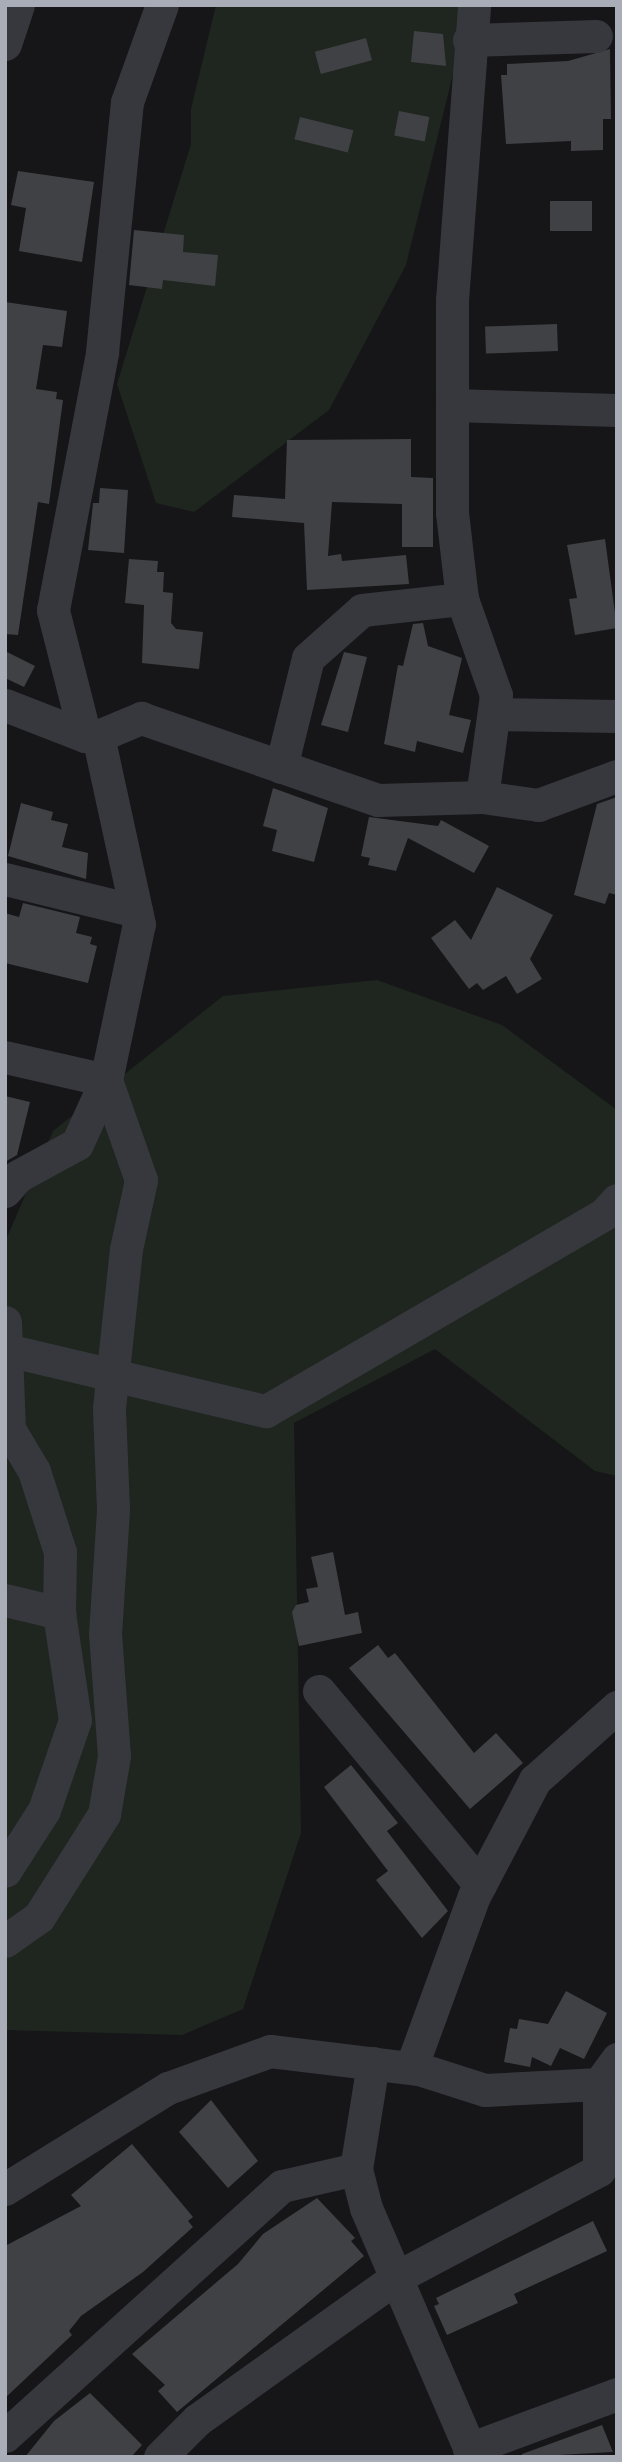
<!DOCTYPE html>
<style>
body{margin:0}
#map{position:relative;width:622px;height:2462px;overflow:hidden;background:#161618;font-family:"Fira Sans Condensed",sans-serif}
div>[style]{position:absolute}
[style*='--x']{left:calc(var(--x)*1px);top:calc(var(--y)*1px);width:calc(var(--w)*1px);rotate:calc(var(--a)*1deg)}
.green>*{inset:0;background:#1e261f}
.building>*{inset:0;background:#404145;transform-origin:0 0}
.street>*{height:33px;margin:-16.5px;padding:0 16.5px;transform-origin:16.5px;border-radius:16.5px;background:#37383d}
span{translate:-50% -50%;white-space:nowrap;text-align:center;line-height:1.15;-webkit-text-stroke:7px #111113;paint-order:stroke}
.frame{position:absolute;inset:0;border:7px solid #a8adb8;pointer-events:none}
</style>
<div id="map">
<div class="green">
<i style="clip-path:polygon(216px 5px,470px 5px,406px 265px,329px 410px,194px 512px,156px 503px,117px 384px,191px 144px,191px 109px)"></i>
<i style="clip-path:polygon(377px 980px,502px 1025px,617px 1110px,617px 1476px,595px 1471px,435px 1349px,294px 1423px,301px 1833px,243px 2009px,182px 2035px,5px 2030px,5px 1242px,53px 1131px,223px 996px)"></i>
</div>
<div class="building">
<i style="clip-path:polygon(414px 31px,443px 34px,446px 66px,411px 62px)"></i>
<i style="left:366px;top:38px;width:23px;height:53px;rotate:75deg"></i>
<i style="clip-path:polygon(610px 49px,611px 119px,603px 119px,603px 150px,571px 151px,571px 141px,506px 144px,501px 75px,507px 75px,507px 64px,568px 61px)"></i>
<i style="left:399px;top:111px;width:31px;height:25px;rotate:11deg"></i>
<i style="left:300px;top:117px;width:55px;height:23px;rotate:14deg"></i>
<i style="clip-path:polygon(18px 171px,94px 182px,82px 262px,19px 251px,26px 208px,11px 205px)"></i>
<i style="left:550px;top:201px;width:42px;height:30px"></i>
<i style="clip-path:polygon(134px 230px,184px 235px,183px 252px,218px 255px,215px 286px,163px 280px,162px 289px,129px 285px)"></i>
<i style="clip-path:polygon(5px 302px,67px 311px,62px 347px,43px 345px,36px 389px,57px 392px,56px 399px,63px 400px,49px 504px,38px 502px,18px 635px,5px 634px)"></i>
<i style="left:557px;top:324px;width:27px;height:72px;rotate:88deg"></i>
<i style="clip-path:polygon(411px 439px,411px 477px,433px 478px,433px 547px,402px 547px,402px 504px,332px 502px,328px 556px,341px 554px,342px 561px,406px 555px,409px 584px,307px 590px,304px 523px,232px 517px,234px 495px,285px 499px,287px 440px)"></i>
<i style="clip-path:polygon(100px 488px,128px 490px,124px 553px,88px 550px,93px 503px,99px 503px)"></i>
<i style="clip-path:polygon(605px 539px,617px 628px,575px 635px,569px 599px,577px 598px,567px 545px)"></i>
<i style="clip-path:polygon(129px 559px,158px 561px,157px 572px,164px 572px,163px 592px,173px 593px,171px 623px,176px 629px,203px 632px,199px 669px,142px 663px,144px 605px,125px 603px)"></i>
<i style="clip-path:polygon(423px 623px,428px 646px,462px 658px,449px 715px,471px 720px,463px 753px,417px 741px,415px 752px,384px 744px,398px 665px,403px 666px,413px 624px)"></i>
<i style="clip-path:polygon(5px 651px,35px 666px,24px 687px,5px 678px)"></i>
<i style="clip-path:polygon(344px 652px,367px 657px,348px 732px,321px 725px)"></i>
<i style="clip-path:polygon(273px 788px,328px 808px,314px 862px,272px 851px,277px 830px,263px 826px)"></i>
<i style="clip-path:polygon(617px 797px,617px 895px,609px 893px,605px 904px,574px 895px,597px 804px)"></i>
<i style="clip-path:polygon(21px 803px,53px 812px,51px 820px,68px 824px,62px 847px,88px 853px,86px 879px,8px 856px)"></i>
<i style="clip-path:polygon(369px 817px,438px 826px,441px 820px,489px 846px,474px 873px,408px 838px,396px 871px,368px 865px,370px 858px,361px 856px)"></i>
<i style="clip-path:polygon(497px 887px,553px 915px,530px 959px,542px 979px,517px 994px,506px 976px,483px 990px,477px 983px,469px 989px,431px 938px,455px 920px,471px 940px)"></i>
<i style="clip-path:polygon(23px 903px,80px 917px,76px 933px,92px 937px,90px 944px,97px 946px,88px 983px,5px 963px,5px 913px,19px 917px)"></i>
<i style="clip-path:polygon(5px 1096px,30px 1102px,17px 1155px,5px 1162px)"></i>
<i style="clip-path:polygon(333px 1552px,345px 1615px,358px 1612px,362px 1633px,299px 1646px,292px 1612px,296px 1605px,309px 1602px,306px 1589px,318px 1587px,311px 1557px)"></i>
<i style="clip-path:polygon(378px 1645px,388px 1658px,395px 1653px,474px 1753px,496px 1733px,523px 1763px,470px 1809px,349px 1668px)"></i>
<i style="clip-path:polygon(351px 1765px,398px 1823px,387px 1831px,448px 1911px,422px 1938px,376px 1880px,388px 1871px,324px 1787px)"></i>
<i style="clip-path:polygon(566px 1991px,607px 2013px,584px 2059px,560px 2048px,551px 2066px,532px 2057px,530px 2067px,504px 2062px,510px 2028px,517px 2029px,519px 2019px,548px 2024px)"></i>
<i style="clip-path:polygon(211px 2100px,258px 2161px,228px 2188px,179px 2132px)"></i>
<i style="clip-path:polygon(132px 2144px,193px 2217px,188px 2221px,193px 2227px,143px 2272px,81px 2316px,69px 2331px,72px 2335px,5px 2398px,5px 2246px,81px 2206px,71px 2195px)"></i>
<i style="clip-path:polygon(317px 2198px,355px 2238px,351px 2241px,364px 2256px,177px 2412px,158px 2391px,165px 2385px,132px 2354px,238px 2264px,263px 2234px)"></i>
<i style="clip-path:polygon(593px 2221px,607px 2251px,514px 2294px,518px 2303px,447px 2335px,434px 2306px,439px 2304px,436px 2298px)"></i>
<i style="clip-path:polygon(90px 2393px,142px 2445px,131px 2457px,25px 2457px,54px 2421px)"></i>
<i style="clip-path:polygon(602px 2425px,613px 2452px,522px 2457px,522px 2454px)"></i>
</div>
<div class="street">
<i style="--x:469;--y:40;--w:127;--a:-1.8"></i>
<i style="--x:5;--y:44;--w:41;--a:-71.6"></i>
<i style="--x:452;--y:405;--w:105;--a:-90"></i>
<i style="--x:452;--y:300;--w:296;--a:-85.7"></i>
<i style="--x:5;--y:705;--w:86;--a:21.2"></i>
<i style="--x:85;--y:736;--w:13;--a:0"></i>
<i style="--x:98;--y:736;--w:47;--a:-22.7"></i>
<i style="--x:141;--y:718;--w:251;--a:19.1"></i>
<i style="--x:378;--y:800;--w:104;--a:-1.7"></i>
<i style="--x:482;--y:797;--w:57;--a:8.1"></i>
<i style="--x:538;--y:805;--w:84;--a:-20.2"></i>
<i style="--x:494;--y:714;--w:123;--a:0.9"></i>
<i style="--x:85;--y:736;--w:130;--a:-104.3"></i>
<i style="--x:53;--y:610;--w:263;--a:-79.2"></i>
<i style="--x:102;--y:352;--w:251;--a:-84.3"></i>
<i style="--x:127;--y:102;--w:103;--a:-70.2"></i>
<i style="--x:281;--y:767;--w:112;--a:-76.1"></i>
<i style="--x:308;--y:658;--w:72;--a:-41.6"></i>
<i style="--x:362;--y:610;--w:101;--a:-6.3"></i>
<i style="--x:482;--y:797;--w:103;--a:-82.2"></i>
<i style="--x:496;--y:695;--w:102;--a:-109.5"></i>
<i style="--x:462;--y:599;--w:87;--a:-96.6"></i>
<i style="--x:452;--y:513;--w:108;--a:-90"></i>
<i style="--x:452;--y:405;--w:165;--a:1.7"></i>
<i style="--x:5;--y:879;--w:135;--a:13.7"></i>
<i style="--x:5;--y:1057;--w:104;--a:12.8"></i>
<i style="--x:5;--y:1191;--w:20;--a:-49"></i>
<i style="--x:18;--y:1176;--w:67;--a:-28.5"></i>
<i style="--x:77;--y:1144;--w:70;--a:-65.6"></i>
<i style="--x:106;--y:1080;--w:159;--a:-78.1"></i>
<i style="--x:139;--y:924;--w:192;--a:-102.3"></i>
<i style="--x:5;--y:1322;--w:107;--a:87.9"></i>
<i style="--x:9;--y:1429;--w:49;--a:59.2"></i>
<i style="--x:34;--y:1471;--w:85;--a:72.2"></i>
<i style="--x:60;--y:1552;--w:61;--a:90.9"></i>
<i style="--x:59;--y:1613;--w:108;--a:81.5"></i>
<i style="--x:75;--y:1720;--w:95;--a:109"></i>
<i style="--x:44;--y:1810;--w:72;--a:122.6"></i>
<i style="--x:7;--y:1350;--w:266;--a:13.3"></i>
<i style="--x:266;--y:1411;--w:391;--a:-30.2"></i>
<i style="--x:604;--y:1214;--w:19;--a:-47"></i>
<i style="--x:5;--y:1600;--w:56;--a:13.5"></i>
<i style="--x:319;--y:1691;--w:252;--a:50.3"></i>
<i style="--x:5;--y:1941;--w:42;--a:-35.2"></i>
<i style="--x:39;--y:1917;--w:122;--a:-57.7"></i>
<i style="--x:104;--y:1814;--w:59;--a:-80.2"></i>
<i style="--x:114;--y:1756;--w:122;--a:-94.2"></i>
<i style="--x:105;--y:1634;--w:125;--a:-86.3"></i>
<i style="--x:113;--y:1509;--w:101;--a:-92.3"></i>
<i style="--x:109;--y:1408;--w:160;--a:-83.9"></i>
<i style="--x:126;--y:1249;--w:71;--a:-77.7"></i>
<i style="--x:141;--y:1180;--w:106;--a:-109.3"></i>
<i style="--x:373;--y:2063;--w:107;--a:99.1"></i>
<i style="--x:356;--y:2169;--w:40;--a:75.6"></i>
<i style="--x:366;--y:2208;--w:271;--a:66.7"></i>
<i style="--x:411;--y:2068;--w:183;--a:-69.9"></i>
<i style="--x:474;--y:1896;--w:131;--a:-62.3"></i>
<i style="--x:535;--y:1780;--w:110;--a:-41.7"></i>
<i style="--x:5;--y:2189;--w:192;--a:-31.8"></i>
<i style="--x:168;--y:2088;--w:109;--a:-19.9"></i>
<i style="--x:270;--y:2051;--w:150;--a:6.9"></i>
<i style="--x:419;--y:2069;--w:69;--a:17.7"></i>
<i style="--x:485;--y:2090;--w:114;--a:-3"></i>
<i style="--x:599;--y:2084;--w:19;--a:21"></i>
<i style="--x:5;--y:2436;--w:373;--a:-42.1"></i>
<i style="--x:282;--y:2186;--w:76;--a:-12.9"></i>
<i style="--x:469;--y:2449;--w:158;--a:-20.4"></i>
<i style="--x:160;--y:2457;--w:52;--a:-45"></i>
<i style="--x:197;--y:2420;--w:246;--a:-35.6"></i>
<i style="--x:397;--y:2277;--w:229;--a:-27.9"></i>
<i style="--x:599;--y:2170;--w:86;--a:-90"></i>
<i style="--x:599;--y:2084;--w:31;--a:-54"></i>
</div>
<div class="frame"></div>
</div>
